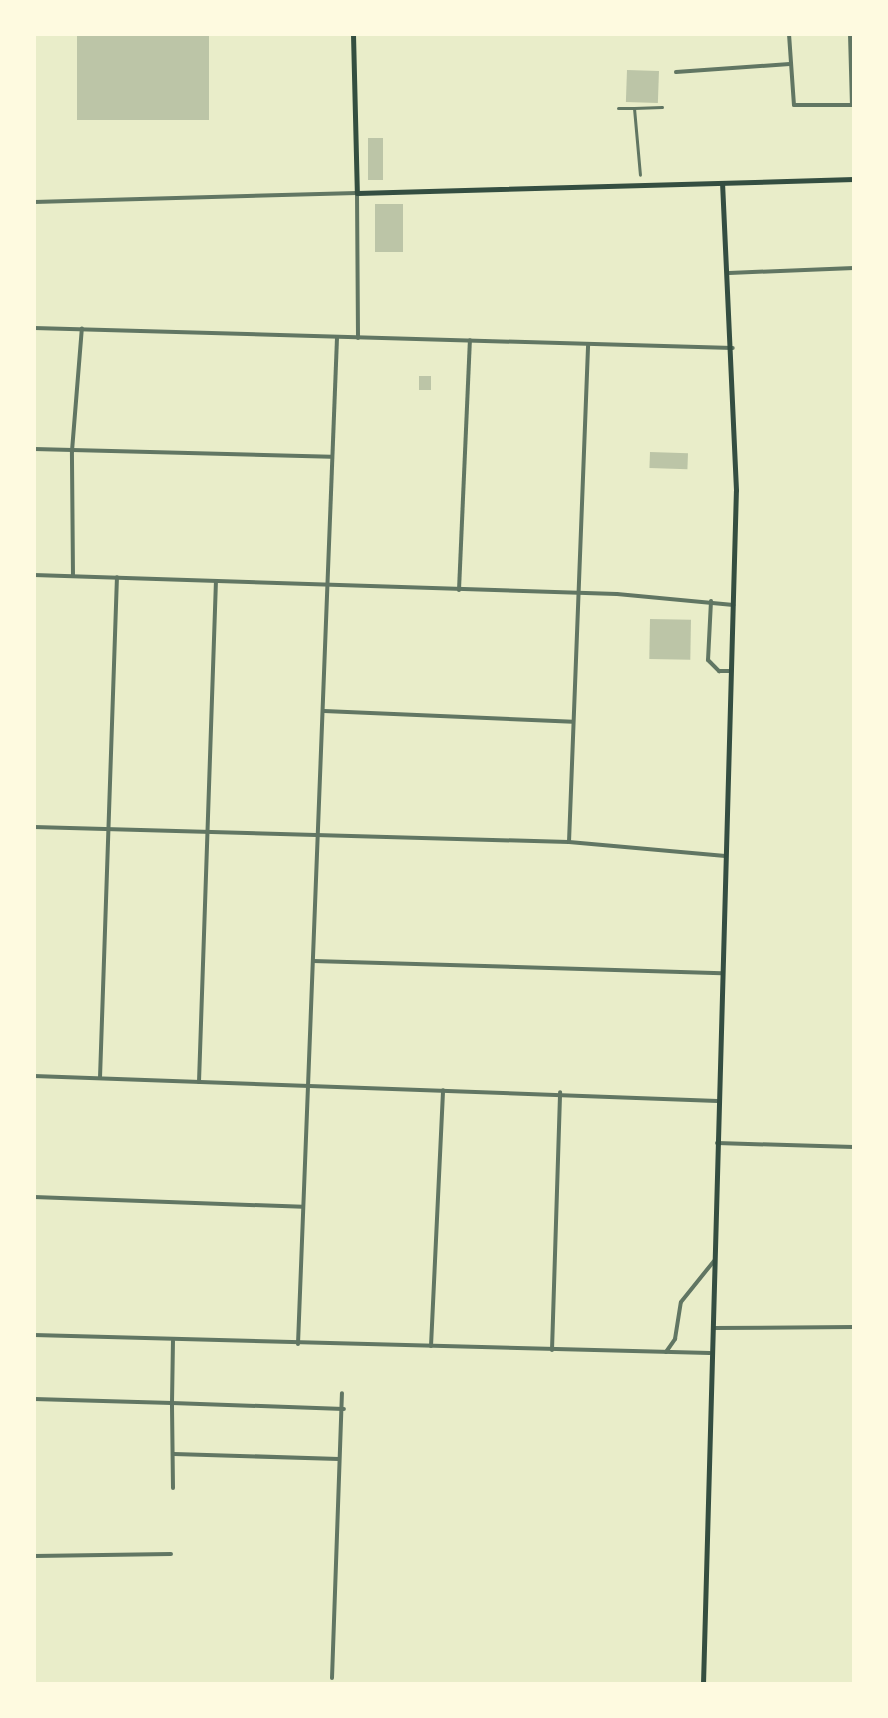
<!DOCTYPE html>
<style>
body{margin:0}
#map{position:relative;width:888px;height:1718px;overflow:hidden;background:#e9edc9;font-family:Barlow,sans-serif}
div>[style]{position:absolute}
[style*='--x']{left:calc(var(--x)*1px);top:calc(var(--y)*1px);width:calc(var(--w)*1px);rotate:calc(var(--a)*1deg)}
.building>*{inset:0;background:#bcc5a7;transform-origin:0 0}
.pedestrian>*{height:3px;margin:-1.5px;padding:0 1.5px;transform-origin:1.5px;border-radius:1.5px;background:#617663}
.minor>*{height:4px;margin:-2px;padding:0 2px;transform-origin:2px;border-radius:2px;background:#617663}
.tertiary>*{height:4px;margin:-2px;padding:0 2px;transform-origin:2px;border-radius:2px;background:#617663}
.secondary>*{height:5px;margin:-2.5px;padding:0 2.5px;transform-origin:2.5px;border-radius:2.5px;background:#344e41}
span{translate:-50% -50%;white-space:nowrap;text-align:center;line-height:1.15;-webkit-text-stroke:6px #fefae0;paint-order:stroke}
.frame{position:absolute;inset:0;border:36px solid #fefae0;pointer-events:none}
</style>
<div id="map">
<div class="building">
<i style="left:77px;top:34px;width:132px;height:86px"></i>
<i style="left:627px;top:70px;width:32px;height:32px;rotate:2deg"></i>
<i style="left:368px;top:138px;width:15px;height:42px"></i>
<i style="left:375px;top:204px;width:28px;height:48px"></i>
<i style="left:419px;top:376px;width:12px;height:14px"></i>
<i style="left:650px;top:452px;width:38px;height:16px;rotate:2deg"></i>
<i style="left:650px;top:619px;width:41px;height:40px;rotate:1deg"></i>
</div>
<div class="pedestrian">
<i style="--x:618;--y:108;--w:16;--a:0"></i>
<i style="--x:634;--y:108;--w:67;--a:84.9"></i>
<i style="--x:634;--y:108;--w:28;--a:-2"></i>
</div>
<div class="minor">
<i style="--x:789;--y:34;--w:71;--a:86"></i>
<i style="--x:794;--y:105;--w:60;--a:0"></i>
<i style="--x:850;--y:34;--w:71;--a:88.4"></i>
<i style="--x:676;--y:72;--w:114;--a:-4"></i>
<i style="--x:357;--y:193;--w:145;--a:89.6"></i>
<i style="--x:34;--y:328;--w:699;--a:1.64"></i>
<i style="--x:34;--y:449;--w:297;--a:1.5"></i>
<i style="--x:34;--y:575;--w:583;--a:1.87"></i>
<i style="--x:617;--y:594;--w:117;--a:5.4"></i>
<i style="--x:73;--y:576;--w:125;--a:-90.5"></i>
<i style="--x:72;--y:451;--w:123;--a:-85.4"></i>
<i style="--x:459;--y:590;--w:250;--a:-87.5"></i>
<i style="--x:711;--y:601;--w:59;--a:92.9"></i>
<i style="--x:708;--y:660;--w:16;--a:45"></i>
<i style="--x:719;--y:671;--w:12;--a:0"></i>
<i style="--x:324;--y:711;--w:249;--a:2.5"></i>
<i style="--x:34;--y:827;--w:535;--a:1.61"></i>
<i style="--x:569;--y:842;--w:157;--a:5.1"></i>
<i style="--x:569;--y:842;--w:498;--a:-87.8"></i>
<i style="--x:313;--y:961;--w:409;--a:1.7"></i>
<i style="--x:34;--y:1076;--w:684;--a:2.09"></i>
<i style="--x:100;--y:1078;--w:501;--a:-88.06"></i>
<i style="--x:199;--y:1082;--w:501;--a:-88.06"></i>
<i style="--x:717;--y:1143;--w:137;--a:1.7"></i>
<i style="--x:34;--y:1197;--w:269;--a:2.1"></i>
<i style="--x:713;--y:1328;--w:141;--a:-0.4"></i>
<i style="--x:298;--y:1344;--w:1007;--a:-87.78"></i>
<i style="--x:431;--y:1346;--w:256;--a:-87.3"></i>
<i style="--x:552;--y:1350;--w:258;--a:-88.2"></i>
<i style="--x:34;--y:1399;--w:138;--a:1.7"></i>
<i style="--x:172;--y:1403;--w:62;--a:-89.1"></i>
<i style="--x:174;--y:1454;--w:165;--a:1.7"></i>
<i style="--x:173;--y:1488;--w:85;--a:-90.7"></i>
<i style="--x:172;--y:1403;--w:172;--a:2"></i>
<i style="--x:34;--y:1556;--w:137;--a:-0.8"></i>
<i style="--x:332;--y:1678;--w:285;--a:-88"></i>
</div>
<div class="tertiary">
<i style="--x:34;--y:202;--w:323;--a:-1.6"></i>
<i style="--x:729;--y:273;--w:125;--a:-2.3"></i>
<i style="--x:34;--y:1335;--w:676;--a:1.53"></i>
<i style="--x:666;--y:1352;--w:16;--a:-55"></i>
<i style="--x:675;--y:1339;--w:37;--a:-81"></i>
<i style="--x:681;--y:1302;--w:53;--a:-51.2"></i>
</div>
<div class="secondary">
<i style="--x:353;--y:34;--w:159;--a:88.6"></i>
<i style="--x:357;--y:193;--w:497;--a:-1.6"></i>
<i style="--x:703;--y:1684;--w:1194;--a:-88.42"></i>
<i style="--x:736;--y:490;--w:307;--a:-92.6"></i>
</div>
<div class="frame"></div>
</div>
